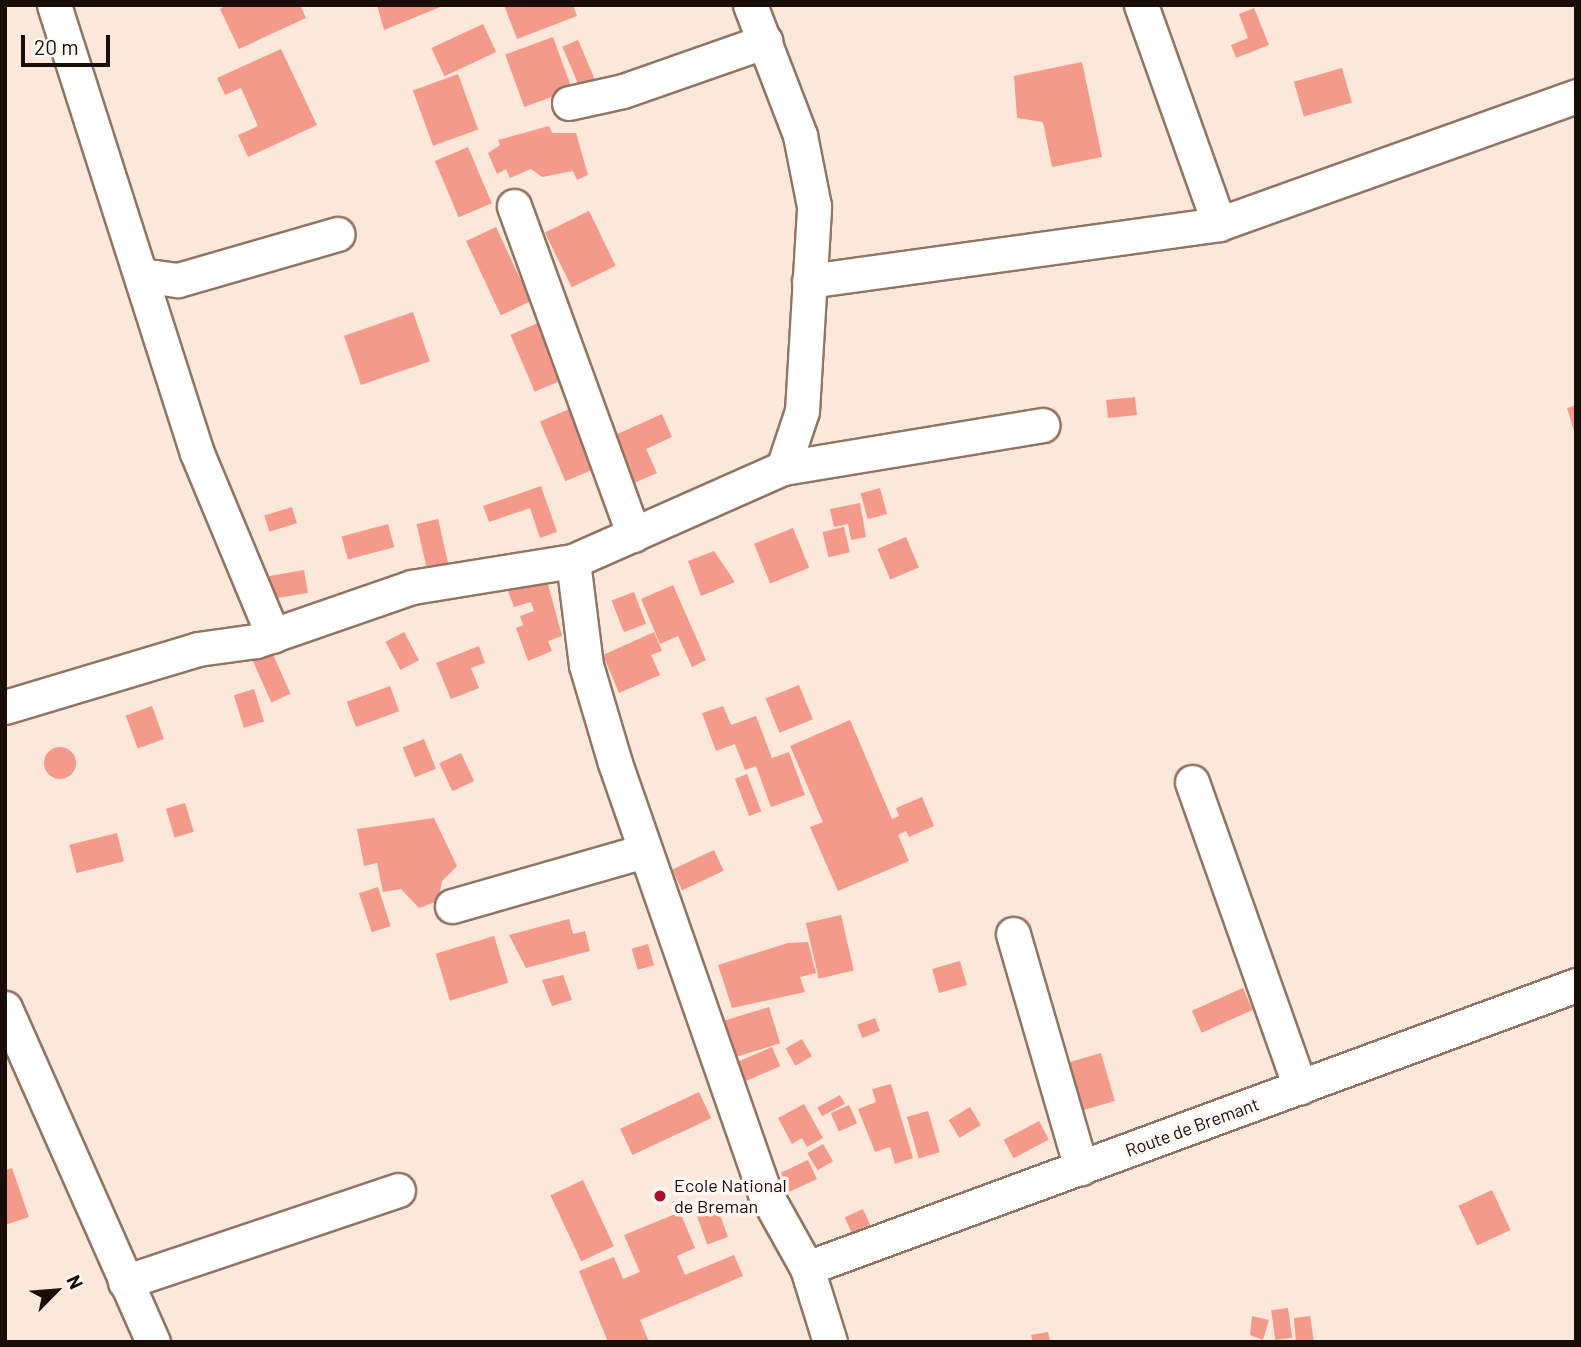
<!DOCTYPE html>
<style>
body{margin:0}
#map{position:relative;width:1581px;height:1347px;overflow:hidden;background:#fce7db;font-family:Barlow,sans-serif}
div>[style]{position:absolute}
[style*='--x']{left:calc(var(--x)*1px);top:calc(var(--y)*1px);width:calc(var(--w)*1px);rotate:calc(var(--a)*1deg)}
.building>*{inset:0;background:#f39a8b;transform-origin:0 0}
.round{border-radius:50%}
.roads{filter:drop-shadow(2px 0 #927462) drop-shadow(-2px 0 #927462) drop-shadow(0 2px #927462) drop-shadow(0 -2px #927462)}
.minor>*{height:33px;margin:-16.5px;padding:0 16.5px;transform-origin:16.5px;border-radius:16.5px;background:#fff}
.dots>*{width:19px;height:19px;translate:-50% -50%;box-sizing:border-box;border:4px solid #fef7f3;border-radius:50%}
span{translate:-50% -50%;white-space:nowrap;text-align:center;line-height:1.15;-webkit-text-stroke:7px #fef7f3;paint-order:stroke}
.street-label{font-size:18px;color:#180d07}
.poi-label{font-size:18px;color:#180d07}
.left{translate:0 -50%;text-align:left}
.frame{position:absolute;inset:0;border:7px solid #180d07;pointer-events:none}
.north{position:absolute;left:21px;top:1256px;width:70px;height:70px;-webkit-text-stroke:5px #fef7f3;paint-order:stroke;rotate:65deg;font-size:19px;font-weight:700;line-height:28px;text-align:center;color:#180d07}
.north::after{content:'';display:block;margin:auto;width:24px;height:32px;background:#180d07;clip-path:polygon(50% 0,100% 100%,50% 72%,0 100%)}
.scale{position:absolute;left:21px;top:35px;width:89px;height:32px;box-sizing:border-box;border:4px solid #180d07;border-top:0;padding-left:9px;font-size:21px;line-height:24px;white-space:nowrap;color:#180d07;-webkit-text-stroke:5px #fef7f3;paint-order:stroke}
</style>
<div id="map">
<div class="building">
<i style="clip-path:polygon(227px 5px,300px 5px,306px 18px,239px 49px,220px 9px)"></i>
<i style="clip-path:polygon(377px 5px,445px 5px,384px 30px)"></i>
<i style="clip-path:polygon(504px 5px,573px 5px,577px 16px,517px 39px)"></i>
<i style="clip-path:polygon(1254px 8px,1269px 45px,1236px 58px,1231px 45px,1248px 38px,1239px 14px)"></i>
<i style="left:483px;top:24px;width:31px;height:57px;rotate:65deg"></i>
<i style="left:553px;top:37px;width:56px;height:51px;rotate:70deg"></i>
<i style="left:578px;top:40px;width:50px;height:17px;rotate:67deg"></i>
<i style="clip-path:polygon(281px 49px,317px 125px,248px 157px,238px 135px,258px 126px,241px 88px,225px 95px,217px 78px)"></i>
<i style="clip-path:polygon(1082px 62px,1102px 157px,1052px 167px,1043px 122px,1017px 118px,1014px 76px)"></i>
<i style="left:1342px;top:68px;width:36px;height:50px;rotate:74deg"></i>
<i style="left:458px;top:74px;width:59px;height:48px;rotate:70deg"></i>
<i style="clip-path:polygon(549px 126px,552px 133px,576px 133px,588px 175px,577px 180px,573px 171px,542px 177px,531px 169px,510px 178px,506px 169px,497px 174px,488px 153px,500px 145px,498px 140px)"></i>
<i style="left:468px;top:147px;width:61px;height:36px;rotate:67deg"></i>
<i style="left:589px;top:211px;width:61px;height:49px;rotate:64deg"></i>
<i style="left:496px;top:227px;width:82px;height:33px;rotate:65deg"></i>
<i style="left:413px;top:312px;width:52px;height:73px;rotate:71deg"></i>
<i style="left:538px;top:323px;width:62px;height:30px;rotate:67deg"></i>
<i style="left:1135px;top:397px;width:18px;height:29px;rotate:84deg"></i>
<i style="clip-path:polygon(1576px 405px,1576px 434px,1575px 434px,1567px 408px)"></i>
<i style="left:574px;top:407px;width:65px;height:37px;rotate:67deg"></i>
<i style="clip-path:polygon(662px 414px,672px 437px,646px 449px,657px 473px,634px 483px,613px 436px)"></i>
<i style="clip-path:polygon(541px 486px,557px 532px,540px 538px,530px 508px,489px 522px,483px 506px)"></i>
<i style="left:880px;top:488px;width:27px;height:20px;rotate:75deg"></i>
<i style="clip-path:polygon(860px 503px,866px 537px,851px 540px,848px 524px,834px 527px,830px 509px)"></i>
<i style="left:292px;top:507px;width:17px;height:29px;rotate:73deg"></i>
<i style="left:438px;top:519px;width:49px;height:22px;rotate:77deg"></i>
<i style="left:388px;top:524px;width:24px;height:48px;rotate:75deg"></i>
<i style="left:844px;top:527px;width:26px;height:22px;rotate:77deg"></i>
<i style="left:793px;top:528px;width:43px;height:42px;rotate:68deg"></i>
<i style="left:906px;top:537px;width:33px;height:31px;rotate:67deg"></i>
<i style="clip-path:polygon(714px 551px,735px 582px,701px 596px,688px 561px)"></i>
<i style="left:304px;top:570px;width:23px;height:45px;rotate:80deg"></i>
<i style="clip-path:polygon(546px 577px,562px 636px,548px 641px,552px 651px,528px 661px,516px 628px,523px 625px,520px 616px,534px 611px,531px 602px,514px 607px,508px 591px)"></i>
<i style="clip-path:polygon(673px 585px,706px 660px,692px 667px,678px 636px,660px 644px,641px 599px)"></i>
<i style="left:634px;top:592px;width:34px;height:24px;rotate:69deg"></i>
<i style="left:404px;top:632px;width:32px;height:21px;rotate:62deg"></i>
<i style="clip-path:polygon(654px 632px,662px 651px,651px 655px,660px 675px,619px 693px,603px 655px)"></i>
<i style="clip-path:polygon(479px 646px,485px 663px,471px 668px,479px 688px,451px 699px,436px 663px)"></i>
<i style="left:271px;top:650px;width:48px;height:21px;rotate:66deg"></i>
<i style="left:799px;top:685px;width:37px;height:36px;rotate:68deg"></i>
<i style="left:390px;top:686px;width:27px;height:46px;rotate:70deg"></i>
<i style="left:254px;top:689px;width:34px;height:21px;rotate:73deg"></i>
<i style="left:152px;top:706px;width:35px;height:28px;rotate:70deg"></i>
<i style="clip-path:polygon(723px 706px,731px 725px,756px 716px,772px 758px,789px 752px,805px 795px,771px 807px,756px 766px,745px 770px,735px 744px,716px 751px,702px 713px)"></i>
<i style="clip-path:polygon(850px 720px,892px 819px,899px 816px,896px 808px,922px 797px,934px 826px,909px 837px,906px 831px,898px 835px,909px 861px,838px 891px,810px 827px,823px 822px,790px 746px)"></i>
<i style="left:424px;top:739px;width:32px;height:23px;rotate:68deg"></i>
<i class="round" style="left:44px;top:747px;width:32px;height:32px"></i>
<i style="left:461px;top:753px;width:31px;height:24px;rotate:65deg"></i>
<i style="left:747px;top:774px;width:40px;height:13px;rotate:69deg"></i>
<i style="left:185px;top:803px;width:30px;height:20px;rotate:73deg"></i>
<i style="clip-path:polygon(434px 818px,457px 866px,442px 881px,438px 901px,419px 908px,401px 889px,383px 892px,377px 863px,364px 866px,357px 829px)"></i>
<i style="left:117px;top:833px;width:29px;height:49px;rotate:76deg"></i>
<i style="left:714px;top:850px;width:23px;height:46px;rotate:65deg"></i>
<i style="left:378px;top:887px;width:41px;height:20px;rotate:72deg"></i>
<i style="left:841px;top:915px;width:57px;height:36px;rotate:77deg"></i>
<i style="clip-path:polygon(569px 919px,573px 934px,585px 931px,590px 951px,526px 968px,509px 935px)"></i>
<i style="left:494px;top:936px;width:49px;height:61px;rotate:73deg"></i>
<i style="clip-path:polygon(808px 942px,816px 973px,800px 977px,805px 992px,732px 1008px,718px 965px,788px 943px)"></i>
<i style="left:648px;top:944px;width:22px;height:17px;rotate:74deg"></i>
<i style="left:960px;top:961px;width:25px;height:29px;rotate:74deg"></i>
<i style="clip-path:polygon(563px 975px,572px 1000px,552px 1006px,542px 980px)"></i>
<i style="left:1243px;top:988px;width:24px;height:56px;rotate:66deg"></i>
<i style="left:769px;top:1007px;width:38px;height:55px;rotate:73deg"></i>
<i style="left:875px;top:1018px;width:14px;height:19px;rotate:69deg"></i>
<i style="left:802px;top:1039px;width:20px;height:19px;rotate:60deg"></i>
<i style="left:772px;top:1047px;width:21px;height:40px;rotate:67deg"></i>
<i style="left:1101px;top:1053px;width:50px;height:47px;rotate:74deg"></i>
<i style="clip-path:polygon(891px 1084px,913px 1158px,895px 1164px,890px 1147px,875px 1152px,858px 1109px,876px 1102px,872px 1089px)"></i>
<i style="left:699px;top:1092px;width:29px;height:87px;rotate:65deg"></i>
<i style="left:840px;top:1095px;width:10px;height:26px;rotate:61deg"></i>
<i style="clip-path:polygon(804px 1104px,823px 1138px,807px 1147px,802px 1138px,792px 1144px,778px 1118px)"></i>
<i style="left:849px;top:1105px;width:20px;height:20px;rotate:66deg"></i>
<i style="left:970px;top:1107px;width:21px;height:25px;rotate:59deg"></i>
<i style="left:928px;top:1111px;width:43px;height:22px;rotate:74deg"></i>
<i style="left:1039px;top:1121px;width:21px;height:40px;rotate:62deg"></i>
<i style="left:823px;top:1144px;width:20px;height:18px;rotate:60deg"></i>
<i style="left:808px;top:1160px;width:21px;height:30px;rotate:65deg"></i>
<i style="clip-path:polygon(12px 1168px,29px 1217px,5px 1225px,5px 1170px)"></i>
<i style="left:583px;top:1180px;width:73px;height:36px;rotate:65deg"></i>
<i style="left:1492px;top:1190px;width:44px;height:37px;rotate:65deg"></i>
<i style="left:717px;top:1207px;width:32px;height:22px;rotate:70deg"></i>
<i style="left:863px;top:1209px;width:17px;height:20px;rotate:66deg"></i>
<i style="clip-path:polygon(680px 1212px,695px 1248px,677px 1256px,685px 1275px,734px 1255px,743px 1276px,640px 1320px,649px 1342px,608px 1342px,579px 1271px,614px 1257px,623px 1279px,640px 1272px,624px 1235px)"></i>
<i style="left:1288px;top:1308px;width:30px;height:17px;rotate:82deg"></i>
<i style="clip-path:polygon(1252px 1316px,1269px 1320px,1263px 1340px,1250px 1335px)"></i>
<i style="clip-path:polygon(1310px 1316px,1314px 1342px,1296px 1342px,1294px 1318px)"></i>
<i style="clip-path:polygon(1048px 1332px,1050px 1342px,1033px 1342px,1031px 1335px)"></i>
</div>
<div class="roads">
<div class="minor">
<i style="--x:54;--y:5;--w:470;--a:72.3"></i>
<i style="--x:197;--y:453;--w:198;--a:67.4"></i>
<i style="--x:1141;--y:5;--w:232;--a:70.4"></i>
<i style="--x:569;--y:103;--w:55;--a:-12.5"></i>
<i style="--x:623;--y:91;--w:151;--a:-19.3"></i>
<i style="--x:514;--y:206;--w:350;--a:70"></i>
<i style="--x:141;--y:275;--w:37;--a:8"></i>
<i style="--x:178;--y:280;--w:166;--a:-16.1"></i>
<i style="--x:809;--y:281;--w:414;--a:-7.9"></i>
<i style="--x:1219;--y:224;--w:379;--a:-19.7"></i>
<i style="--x:783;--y:468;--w:263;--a:-9.4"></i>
<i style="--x:573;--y:561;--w:105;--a:82.9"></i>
<i style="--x:586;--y:665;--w:102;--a:73.5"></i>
<i style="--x:615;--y:763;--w:455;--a:70.8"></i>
<i style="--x:765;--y:1193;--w:86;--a:60.8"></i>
<i style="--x:807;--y:1268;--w:77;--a:72.7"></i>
<i style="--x:5;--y:707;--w:202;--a:-16.7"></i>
<i style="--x:198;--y:649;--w:59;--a:-7.9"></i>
<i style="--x:256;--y:641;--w:165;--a:-19.1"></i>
<i style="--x:412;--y:587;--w:163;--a:-9.2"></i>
<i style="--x:573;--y:561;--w:230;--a:-23.9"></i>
<i style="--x:783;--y:468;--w:60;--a:-71.6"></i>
<i style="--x:802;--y:411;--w:205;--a:-86.6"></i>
<i style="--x:814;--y:206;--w:72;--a:-101.2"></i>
<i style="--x:800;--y:135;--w:139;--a:-111"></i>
<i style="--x:1192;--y:782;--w:324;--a:70.5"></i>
<i style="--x:452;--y:906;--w:200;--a:-16"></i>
<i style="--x:1013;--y:934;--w:244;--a:73.8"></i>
<i style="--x:5;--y:1008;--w:365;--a:66.1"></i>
<i style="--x:807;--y:1268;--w:819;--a:-20.2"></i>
<i style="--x:125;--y:1282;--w:288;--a:-18.6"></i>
</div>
</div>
<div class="dots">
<i style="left:660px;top:1196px;background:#a81028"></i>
</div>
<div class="street-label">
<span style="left:1192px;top:1127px;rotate:-20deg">Route de Bremant</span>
</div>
<div class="poi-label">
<span class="left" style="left:674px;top:1196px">Ecole National<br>de Breman</span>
</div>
<div class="frame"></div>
<div class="north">N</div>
<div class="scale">20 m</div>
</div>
